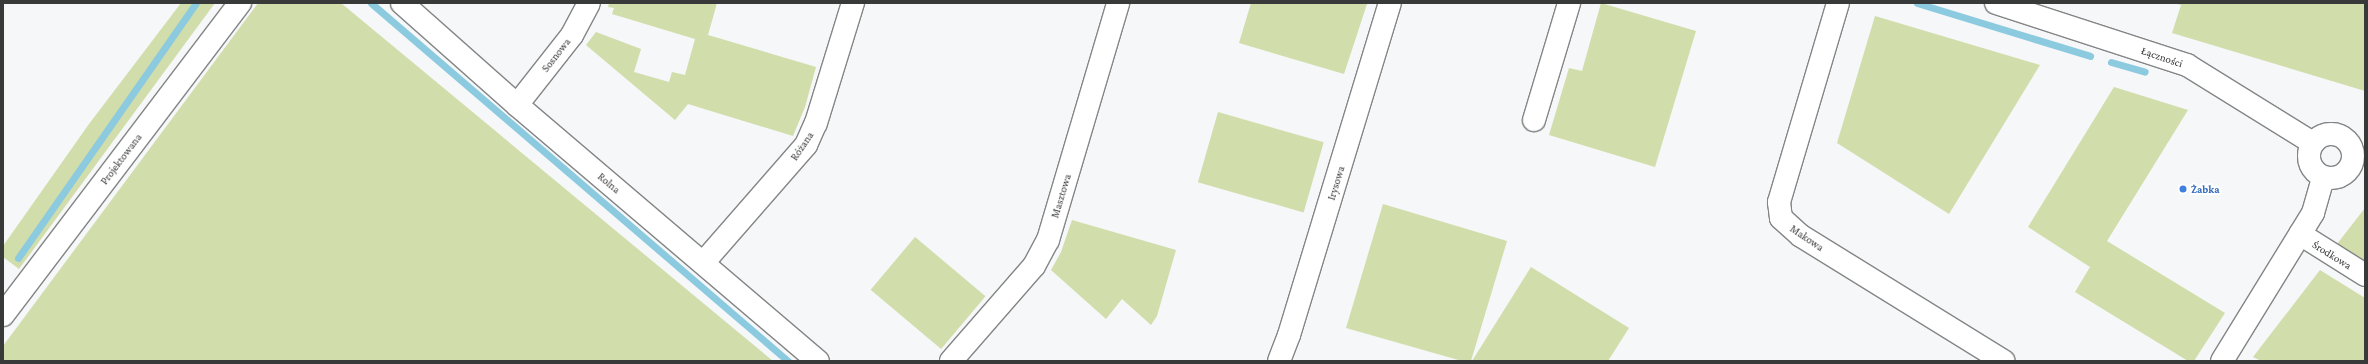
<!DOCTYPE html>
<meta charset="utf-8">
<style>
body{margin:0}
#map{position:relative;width:2368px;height:364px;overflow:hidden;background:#f5f7f8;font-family:"Crimson Pro",serif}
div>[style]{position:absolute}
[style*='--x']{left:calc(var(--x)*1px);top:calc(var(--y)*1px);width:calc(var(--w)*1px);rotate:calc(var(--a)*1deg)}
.green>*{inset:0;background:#d1ddaa;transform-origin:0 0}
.stream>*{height:7px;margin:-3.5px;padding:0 3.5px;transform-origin:3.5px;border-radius:3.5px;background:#8ccae0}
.roads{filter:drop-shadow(1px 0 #848586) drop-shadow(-1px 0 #848586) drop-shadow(0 1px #848586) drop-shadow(0 -1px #848586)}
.minor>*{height:22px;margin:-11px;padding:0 11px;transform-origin:11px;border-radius:11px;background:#fff}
.minor>.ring{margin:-11px;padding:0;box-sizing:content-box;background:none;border:22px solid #fff;border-radius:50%}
.dots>*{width:11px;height:11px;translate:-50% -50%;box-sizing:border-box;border:2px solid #fff;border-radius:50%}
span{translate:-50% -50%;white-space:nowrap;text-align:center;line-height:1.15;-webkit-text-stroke:4px #fff;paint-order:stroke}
.street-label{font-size:11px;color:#383939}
.shop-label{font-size:11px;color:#366cbe;font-weight:700}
.left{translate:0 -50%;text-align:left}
.frame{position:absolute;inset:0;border:4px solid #383939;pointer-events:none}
</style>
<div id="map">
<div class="green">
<i style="clip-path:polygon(181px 3px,215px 3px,19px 269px,3px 257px,3px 246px,89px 124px)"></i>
<i style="clip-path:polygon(258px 3px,341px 3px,773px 361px,3px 361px,3px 346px)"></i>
<i style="clip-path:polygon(609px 3px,717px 3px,708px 35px,816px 67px,805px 107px,793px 136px,688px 104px,675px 120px,586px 45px,596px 32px,641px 49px,634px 72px,669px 82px,672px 72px,685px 75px,695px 39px,612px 14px,614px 8px,608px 7px)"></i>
<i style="clip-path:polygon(1251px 3px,1367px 4px,1344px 74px,1239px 43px)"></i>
<i style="clip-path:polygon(1601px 3px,1696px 31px,1655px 167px,1549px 135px,1569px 68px,1582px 71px)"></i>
<i style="clip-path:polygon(2173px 3px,2365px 3px,2365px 91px,2172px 33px,2181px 5px)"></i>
<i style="clip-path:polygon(1875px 16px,2040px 65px,1949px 214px,1837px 143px)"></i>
<i style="clip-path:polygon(2114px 87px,2188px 110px,2107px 241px,2225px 313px,2194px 361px,2188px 361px,2075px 292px,2090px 267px,2028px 227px)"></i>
<i style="left:1218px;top:112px;width:110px;height:73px;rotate:16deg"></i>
<i style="clip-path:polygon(1383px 204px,1507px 241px,1471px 361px,1462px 361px,1346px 328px)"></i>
<i style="clip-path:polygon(2365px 208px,2365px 262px,2337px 244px)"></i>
<i style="clip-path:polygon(1072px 220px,1176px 250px,1157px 316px,1151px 325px,1122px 299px,1106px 319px,1051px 270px,1061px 252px)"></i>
<i style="left:915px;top:237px;width:92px;height:69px;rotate:40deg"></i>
<i style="clip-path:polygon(1531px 267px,1629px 328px,1608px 361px,1472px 361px)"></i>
<i style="clip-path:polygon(2320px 270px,2365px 298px,2365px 361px,2261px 361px,2253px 357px)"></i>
</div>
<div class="stream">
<i style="--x:371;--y:3;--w:550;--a:40.65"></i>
<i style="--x:1917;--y:3;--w:181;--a:17"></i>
<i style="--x:2111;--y:62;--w:35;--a:16"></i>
<i style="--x:18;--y:258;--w:311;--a:-55.1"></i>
</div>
<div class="roads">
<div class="minor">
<i style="--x:402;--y:3;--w:154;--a:41.6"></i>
<i style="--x:517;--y:105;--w:395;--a:40.4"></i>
<i style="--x:1838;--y:3;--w:208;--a:106.5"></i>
<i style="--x:1779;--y:202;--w:16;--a:83"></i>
<i style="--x:1781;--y:218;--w:27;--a:42"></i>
<i style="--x:1801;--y:236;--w:238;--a:31.7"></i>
<i style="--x:1996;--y:3;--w:201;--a:18"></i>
<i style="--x:2187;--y:65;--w:148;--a:31.8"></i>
<i style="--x:517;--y:105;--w:89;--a:-51.8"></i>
<i style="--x:572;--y:35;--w:36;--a:-62"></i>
<i style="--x:1534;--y:120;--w:122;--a:-73.3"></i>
<i class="ring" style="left:2309px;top:134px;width:22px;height:22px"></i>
<i style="--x:2300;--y:234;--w:77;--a:32.2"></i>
<i style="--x:703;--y:263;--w:157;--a:-48.9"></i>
<i style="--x:806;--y:145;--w:24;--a:-66"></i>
<i style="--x:816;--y:123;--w:126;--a:-72.9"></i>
<i style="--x:3;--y:315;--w:392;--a:-52.8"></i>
<i style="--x:951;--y:361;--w:126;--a:-48.9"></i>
<i style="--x:1034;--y:266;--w:30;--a:-62"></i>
<i style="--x:1048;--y:240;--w:247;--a:-73.5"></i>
<i style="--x:1279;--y:361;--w:28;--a:-69"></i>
<i style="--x:1289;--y:335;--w:347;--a:-73.1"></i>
<i style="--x:2222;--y:361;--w:174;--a:-58.4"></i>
<i style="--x:2313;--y:213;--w:37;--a:-74"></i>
</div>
</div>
<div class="dots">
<i style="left:2183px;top:189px;background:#3f7fe0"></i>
</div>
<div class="street-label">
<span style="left:556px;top:55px;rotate:-52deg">Sosnowa</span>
<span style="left:2162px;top:57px;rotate:19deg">Łączności</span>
<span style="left:802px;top:146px;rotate:-56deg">Różana</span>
<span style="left:121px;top:159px;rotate:-53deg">Projektowana</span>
<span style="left:609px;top:183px;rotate:40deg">Rolna</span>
<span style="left:1336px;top:183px;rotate:-73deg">Irysowa</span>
<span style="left:1061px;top:196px;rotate:-73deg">Masztowa</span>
<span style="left:1807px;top:238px;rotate:34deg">Makowa</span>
<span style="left:2332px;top:255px;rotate:32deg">Środkowa</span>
</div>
<div class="shop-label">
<span class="left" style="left:2191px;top:189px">Żabka</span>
</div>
<div class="frame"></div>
</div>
